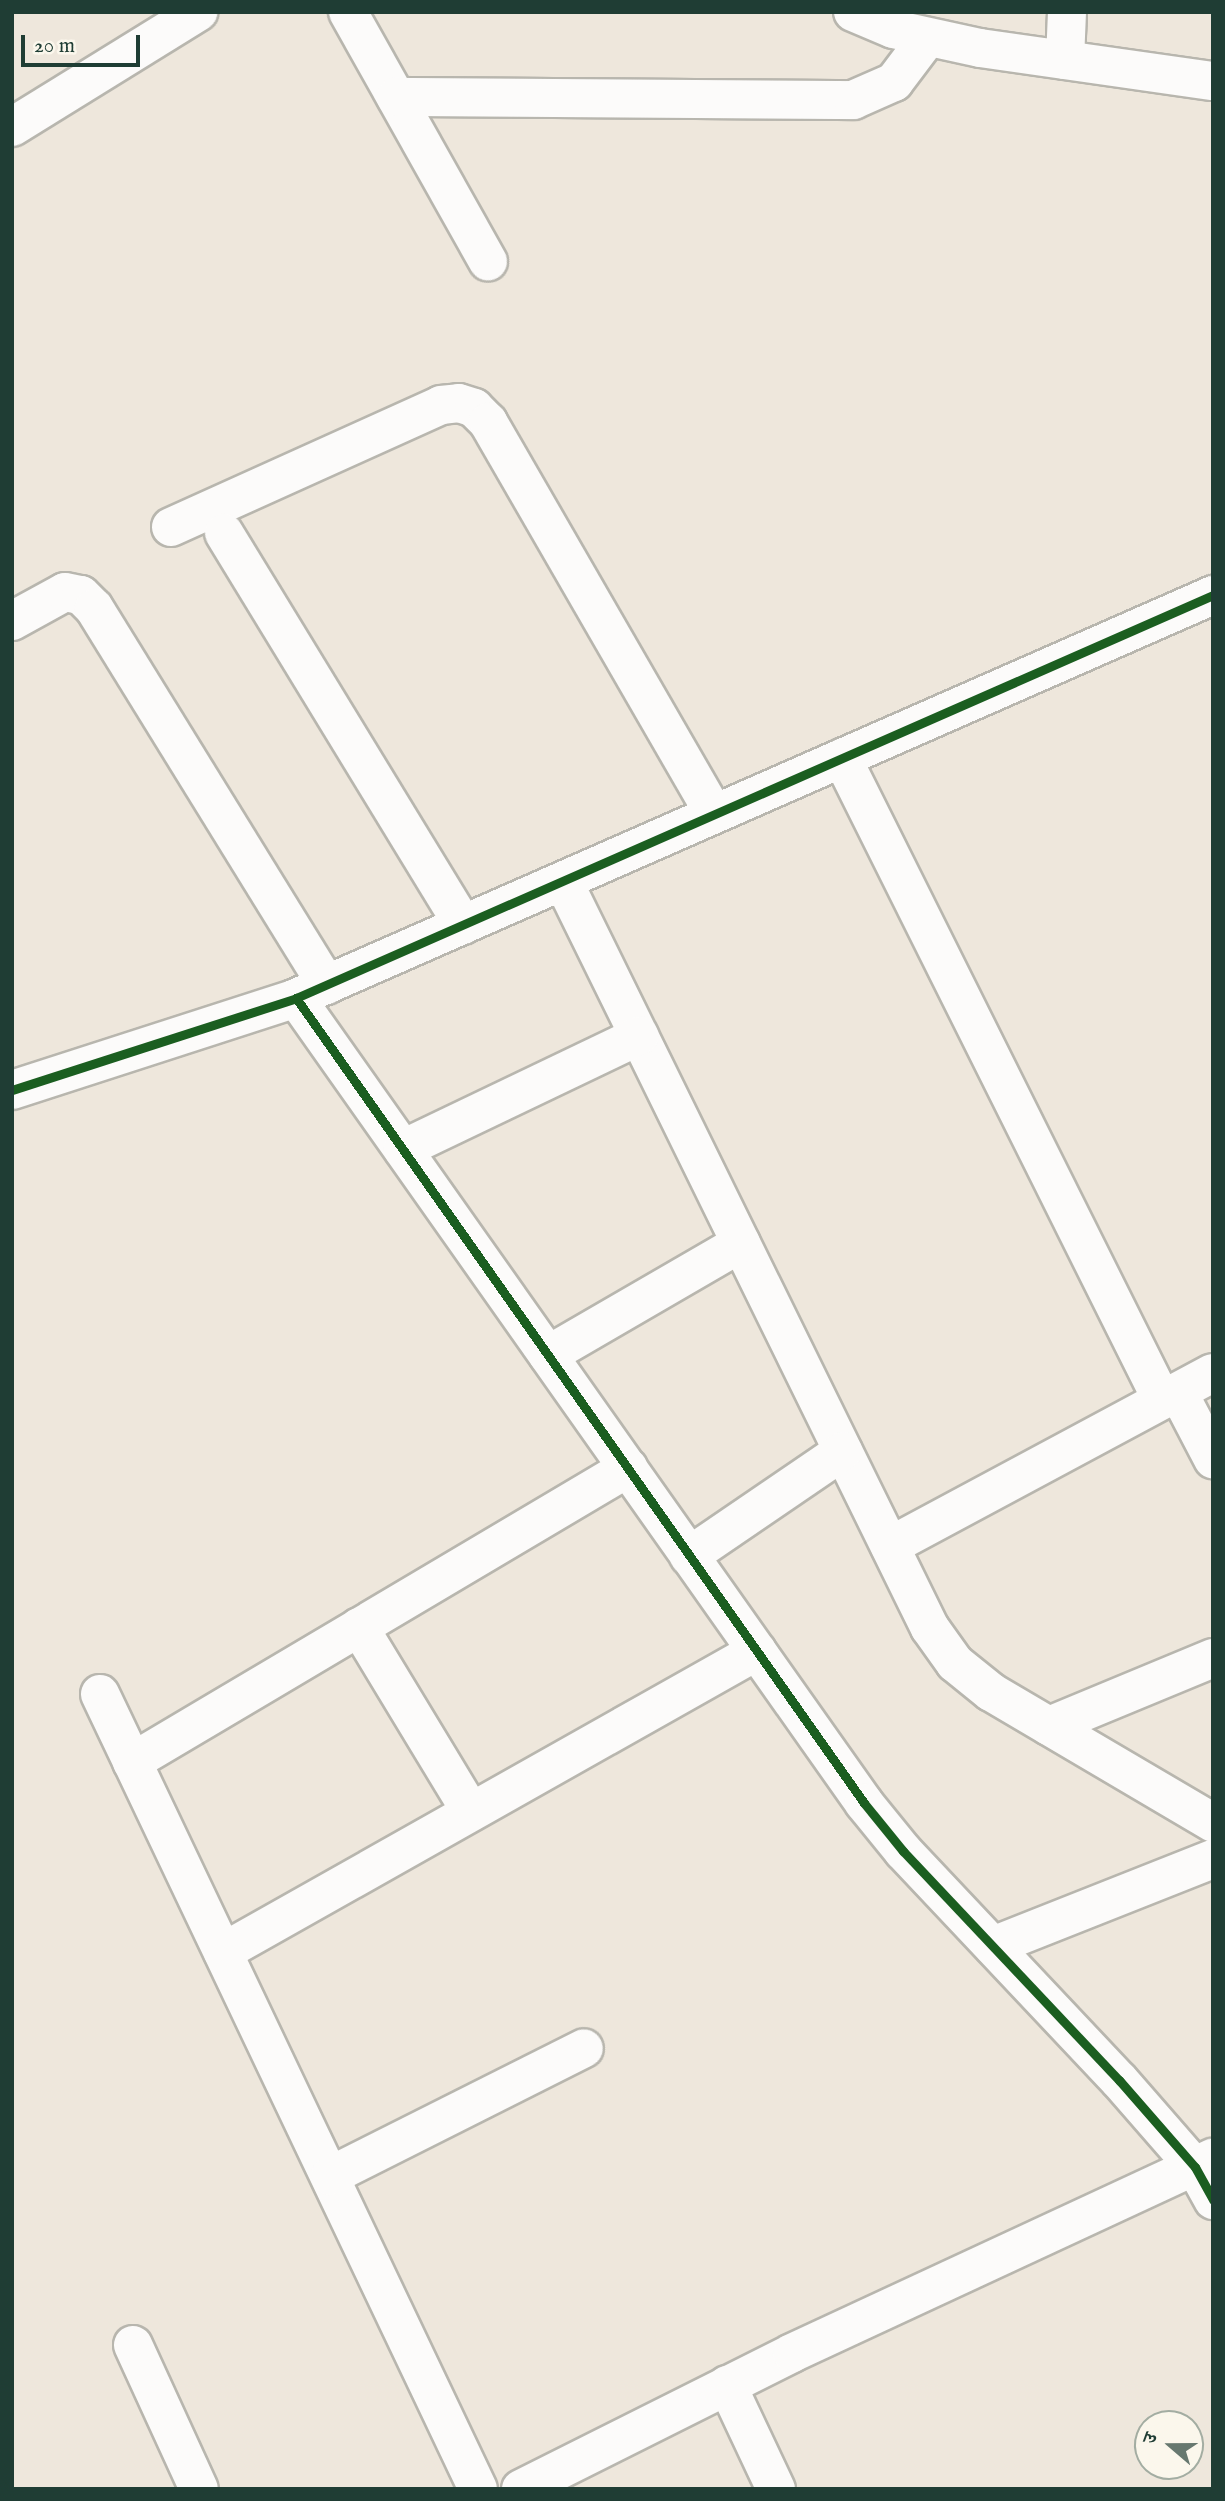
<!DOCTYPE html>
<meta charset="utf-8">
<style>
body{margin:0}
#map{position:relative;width:1225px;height:2501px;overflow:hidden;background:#eee7dc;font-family:"IM FELL English","Noto Serif Devanagari",serif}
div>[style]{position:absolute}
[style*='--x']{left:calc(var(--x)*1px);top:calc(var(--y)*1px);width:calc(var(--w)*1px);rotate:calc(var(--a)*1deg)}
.roads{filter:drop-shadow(2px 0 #b8b6ae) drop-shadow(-2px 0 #b8b6ae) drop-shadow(0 2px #b8b6ae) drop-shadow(0 -2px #b8b6ae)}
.minor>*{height:38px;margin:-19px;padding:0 19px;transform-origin:19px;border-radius:19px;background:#fcfbfa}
.cycleway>*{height:9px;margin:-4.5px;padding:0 4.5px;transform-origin:4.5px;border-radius:4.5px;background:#1b5e20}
span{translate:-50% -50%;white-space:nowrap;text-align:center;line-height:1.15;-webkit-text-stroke:5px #fbf7ec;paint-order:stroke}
.frame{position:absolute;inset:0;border:14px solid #1f3d34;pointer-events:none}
.north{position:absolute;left:1134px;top:2410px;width:70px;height:70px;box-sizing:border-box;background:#fbf7ec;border:2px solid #a3ada2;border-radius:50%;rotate:290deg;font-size:19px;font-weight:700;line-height:28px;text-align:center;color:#1f3d34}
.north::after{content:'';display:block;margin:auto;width:24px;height:32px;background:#67786f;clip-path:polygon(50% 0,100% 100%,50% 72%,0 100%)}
.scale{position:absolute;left:21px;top:35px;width:119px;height:32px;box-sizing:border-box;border:4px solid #1f3d34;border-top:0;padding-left:9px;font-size:21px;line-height:24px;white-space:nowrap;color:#1f3d34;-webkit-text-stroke:5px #fbf7ec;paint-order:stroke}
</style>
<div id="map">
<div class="roads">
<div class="minor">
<i style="--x:348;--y:12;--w:286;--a:60.7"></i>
<i style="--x:853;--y:12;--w:43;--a:23"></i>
<i style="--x:893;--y:29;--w:89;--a:12.3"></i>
<i style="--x:980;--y:48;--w:235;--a:8.1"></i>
<i style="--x:1065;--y:60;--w:48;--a:-87.6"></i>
<i style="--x:396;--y:97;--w:457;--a:0.4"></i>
<i style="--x:853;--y:100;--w:45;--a:-23.7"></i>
<i style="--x:894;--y:82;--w:56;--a:-52.9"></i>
<i style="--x:12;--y:127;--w:219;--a:-31.7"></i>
<i style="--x:171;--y:527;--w:296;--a:-24.3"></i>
<i style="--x:441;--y:405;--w:18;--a:-6"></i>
<i style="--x:459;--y:403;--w:16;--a:18"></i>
<i style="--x:474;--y:408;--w:20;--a:45"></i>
<i style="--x:488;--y:422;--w:452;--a:60"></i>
<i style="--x:224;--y:533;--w:459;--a:58.6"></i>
<i style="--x:12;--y:621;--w:60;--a:-28.7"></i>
<i style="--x:65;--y:592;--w:16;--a:11"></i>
<i style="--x:81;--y:595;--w:18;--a:45"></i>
<i style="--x:94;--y:608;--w:443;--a:58.3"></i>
<i style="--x:842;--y:758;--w:717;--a:63.51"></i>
<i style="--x:563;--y:881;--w:832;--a:63.84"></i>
<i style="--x:930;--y:1628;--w:43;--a:54.5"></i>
<i style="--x:955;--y:1663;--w:46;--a:38.9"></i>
<i style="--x:991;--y:1692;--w:258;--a:30.5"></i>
<i style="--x:296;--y:998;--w:985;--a:54.79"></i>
<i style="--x:864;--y:1803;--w:62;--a:50.9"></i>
<i style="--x:903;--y:1851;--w:315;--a:46.7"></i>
<i style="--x:1119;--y:2080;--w:116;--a:48.9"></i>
<i style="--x:1195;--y:2167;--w:38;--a:61"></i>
<i style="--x:12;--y:1090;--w:299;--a:-17.9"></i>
<i style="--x:296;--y:998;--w:1002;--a:-23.72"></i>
<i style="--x:403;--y:1149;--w:262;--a:-25.6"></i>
<i style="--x:548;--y:1355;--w:223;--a:-30.1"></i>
<i style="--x:1178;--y:1392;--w:76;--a:62.4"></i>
<i style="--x:890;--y:1546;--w:366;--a:-28.2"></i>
<i style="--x:689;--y:1556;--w:186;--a:-34.3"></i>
<i style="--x:359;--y:1627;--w:216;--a:58.8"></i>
<i style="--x:100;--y:1694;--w:880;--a:64.57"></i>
<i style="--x:1049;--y:1726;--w:178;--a:-22.5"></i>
<i style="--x:132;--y:1762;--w:577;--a:-30.66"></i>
<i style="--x:993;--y:1946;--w:237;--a:-21.6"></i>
<i style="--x:223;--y:1952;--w:613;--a:-29.41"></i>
<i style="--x:330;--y:2176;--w:284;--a:-26.7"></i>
<i style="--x:133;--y:2345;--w:158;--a:65.4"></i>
<i style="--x:727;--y:2385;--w:115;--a:64.8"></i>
<i style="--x:521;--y:2489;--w:303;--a:-26.6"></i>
<i style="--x:792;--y:2353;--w:464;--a:-24.9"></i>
</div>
</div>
<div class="cycleway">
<i style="--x:296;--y:998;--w:985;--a:54.79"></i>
<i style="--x:864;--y:1803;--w:62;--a:50.9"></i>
<i style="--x:903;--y:1851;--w:315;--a:46.7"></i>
<i style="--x:1119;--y:2080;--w:116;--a:48.9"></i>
<i style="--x:1195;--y:2167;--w:38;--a:61"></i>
<i style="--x:12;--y:1090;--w:299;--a:-17.9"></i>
<i style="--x:296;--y:998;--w:1002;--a:-23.72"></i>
</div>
<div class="frame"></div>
<div class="north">उ</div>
<div class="scale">20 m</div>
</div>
